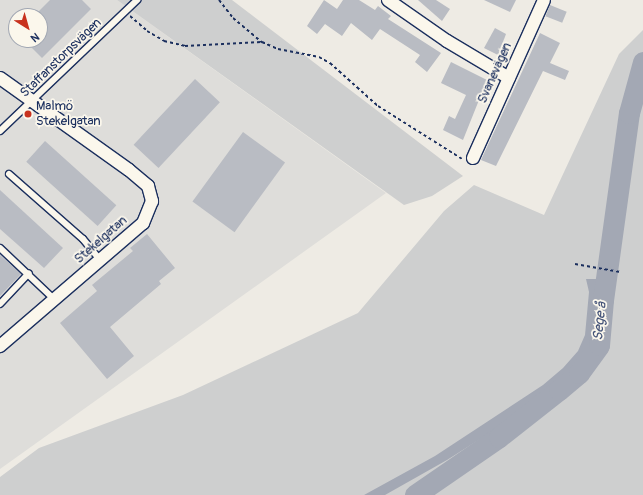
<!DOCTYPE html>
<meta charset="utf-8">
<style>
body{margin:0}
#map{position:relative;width:643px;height:495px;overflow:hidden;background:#eeebe4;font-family:Pangolin,sans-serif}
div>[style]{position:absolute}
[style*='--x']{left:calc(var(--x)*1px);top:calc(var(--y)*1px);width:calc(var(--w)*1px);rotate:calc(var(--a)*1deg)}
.built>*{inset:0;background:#deddda}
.green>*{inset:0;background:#cecfcf}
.water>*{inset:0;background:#a3a8b4}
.river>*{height:21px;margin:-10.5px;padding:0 10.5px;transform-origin:10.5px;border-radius:10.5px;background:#a3a8b4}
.building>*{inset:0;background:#b9bcc3;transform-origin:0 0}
.path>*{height:2px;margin-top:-1px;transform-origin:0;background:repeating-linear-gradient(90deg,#1b2f5e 0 3px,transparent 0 6px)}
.roads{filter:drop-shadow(1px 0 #1b2f5e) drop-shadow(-1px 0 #1b2f5e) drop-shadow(0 1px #1b2f5e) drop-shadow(0 -1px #1b2f5e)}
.service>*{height:6px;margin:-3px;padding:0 3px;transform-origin:3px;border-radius:3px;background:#fbf7ec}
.minor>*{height:12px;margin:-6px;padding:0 6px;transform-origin:6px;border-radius:6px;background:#fbf7ec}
.dots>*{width:11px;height:11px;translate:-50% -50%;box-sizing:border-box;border:2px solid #fbf7ec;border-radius:50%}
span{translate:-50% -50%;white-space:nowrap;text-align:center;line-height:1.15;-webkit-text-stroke:3.5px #fbf7ec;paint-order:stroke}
.street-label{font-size:13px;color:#1b2f5e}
.poi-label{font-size:13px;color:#1b2f5e}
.left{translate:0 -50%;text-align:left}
.water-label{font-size:14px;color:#445378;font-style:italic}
.north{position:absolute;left:8px;top:8px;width:40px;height:40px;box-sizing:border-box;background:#fbf7ec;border:1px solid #a1a7b3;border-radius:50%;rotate:143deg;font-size:11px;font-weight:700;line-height:16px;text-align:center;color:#1b2f5e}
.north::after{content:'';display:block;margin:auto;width:14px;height:18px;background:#c8321e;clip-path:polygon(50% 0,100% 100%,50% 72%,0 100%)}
</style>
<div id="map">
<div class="built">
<i style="clip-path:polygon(evenodd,0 0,117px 0,386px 193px,0 469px,0 0,16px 16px,40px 16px,40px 40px,16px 40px,16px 16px)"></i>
</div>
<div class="green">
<i style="clip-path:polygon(117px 0,232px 0,463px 176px,432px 196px,404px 205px)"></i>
<i style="clip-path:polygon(643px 30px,643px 495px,0 495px,0 477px,39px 448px,183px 395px,358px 313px,444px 211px,474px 185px,544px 215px,619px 54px)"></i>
</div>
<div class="water">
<i style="clip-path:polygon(586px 279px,598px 279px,595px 341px,571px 374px,502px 425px,447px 460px,385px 495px,364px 495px,435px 456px,543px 385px,563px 368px,578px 351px,585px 335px,589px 292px)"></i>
</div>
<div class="river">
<i style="--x:415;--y:495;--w:102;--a:-34.6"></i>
<i style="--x:499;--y:437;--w:76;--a:-38.1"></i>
<i style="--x:559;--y:390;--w:26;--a:-40"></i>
<i style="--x:579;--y:373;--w:34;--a:-54"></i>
<i style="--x:599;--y:345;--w:45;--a:-84.9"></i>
<i style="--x:603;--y:300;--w:189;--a:-82.1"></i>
<i style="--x:629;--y:113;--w:53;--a:-74.6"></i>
</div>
<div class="building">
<i style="clip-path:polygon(50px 0,82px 0,91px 9px,42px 58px,24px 40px,40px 40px,40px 16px,34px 16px)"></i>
<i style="clip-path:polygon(324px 0,337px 9px,343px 0,359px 0,375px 10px,378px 6px,391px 16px,388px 19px,441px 53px,427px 72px,415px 62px,420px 55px,380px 29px,372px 40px,351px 23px,342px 36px,325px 24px,317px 34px,307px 26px)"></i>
<i style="clip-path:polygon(418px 0,436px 0,450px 9px,442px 21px)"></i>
<i style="clip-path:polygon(484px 0,516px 0,510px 12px)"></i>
<i style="left:550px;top:5px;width:18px;height:12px;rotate:22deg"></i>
<i style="clip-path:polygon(495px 28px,506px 34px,498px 55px,484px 48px)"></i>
<i style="clip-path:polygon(540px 33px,560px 43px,550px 63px,569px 71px,565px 80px,543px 71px,496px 166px,481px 160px)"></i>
<i style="clip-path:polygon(451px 62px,487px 80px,463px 140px,443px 130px,449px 116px,455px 119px,466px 95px,441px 83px)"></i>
<i style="left:195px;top:79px;width:34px;height:90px;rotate:43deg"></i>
<i style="left:243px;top:132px;width:52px;height:86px;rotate:36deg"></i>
<i style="left:45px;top:141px;width:96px;height:28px;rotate:42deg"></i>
<i style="clip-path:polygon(0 190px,63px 248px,44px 268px,0 229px)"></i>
<i style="clip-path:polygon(147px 234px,175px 268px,159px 281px,161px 284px,110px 327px,134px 356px,107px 379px,60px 323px,97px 291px,92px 285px,133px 251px,130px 248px)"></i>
<i style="clip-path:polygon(0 255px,21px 274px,0 296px)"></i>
</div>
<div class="path">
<i style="--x:219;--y:0;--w:23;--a:52"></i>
<i style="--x:233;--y:18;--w:38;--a:40"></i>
<i style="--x:262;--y:42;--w:17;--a:24"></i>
<i style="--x:278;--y:49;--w:42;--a:11"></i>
<i style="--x:319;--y:57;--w:13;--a:29"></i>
<i style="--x:330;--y:63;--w:64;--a:41.9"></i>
<i style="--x:378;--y:106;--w:99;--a:32.2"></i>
<i style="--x:130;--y:16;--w:23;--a:41"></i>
<i style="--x:147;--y:31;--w:20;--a:30"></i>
<i style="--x:164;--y:41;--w:22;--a:13"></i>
<i style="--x:185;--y:46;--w:76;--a:-3"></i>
<i style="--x:575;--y:264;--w:46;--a:10.1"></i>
</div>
<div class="roads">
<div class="service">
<i style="--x:0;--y:131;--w:190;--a:-43.7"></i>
<i style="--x:9;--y:174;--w:98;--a:41.3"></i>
<i style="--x:83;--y:239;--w:27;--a:51"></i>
<i style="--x:0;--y:248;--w:74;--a:43.4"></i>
<i style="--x:0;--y:304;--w:42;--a:-46.9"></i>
</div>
<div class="minor">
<i style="--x:388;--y:0;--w:72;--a:34.8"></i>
<i style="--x:447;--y:41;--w:72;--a:30.8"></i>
<i style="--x:0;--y:78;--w:158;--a:35.5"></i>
<i style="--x:129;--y:170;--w:25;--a:40"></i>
<i style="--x:148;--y:186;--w:16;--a:75"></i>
<i style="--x:152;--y:201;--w:24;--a:112"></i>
<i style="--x:143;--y:223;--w:189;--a:139.3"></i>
<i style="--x:473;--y:158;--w:173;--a:-65.8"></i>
</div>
</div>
<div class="dots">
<i style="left:28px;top:114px;background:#c8321e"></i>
</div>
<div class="street-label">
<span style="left:61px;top:58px;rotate:-44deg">Staffanstorpsvägen</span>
<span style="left:495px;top:73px;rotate:-66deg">Svanevägen</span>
<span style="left:101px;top:240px;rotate:-41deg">Stekelgatan</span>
</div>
<div class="poi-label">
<span class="left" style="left:36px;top:114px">Malmö<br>Stekelgatan</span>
</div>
<div class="water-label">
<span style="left:600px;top:321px;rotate:-84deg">Sege å</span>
</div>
<div class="north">N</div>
</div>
